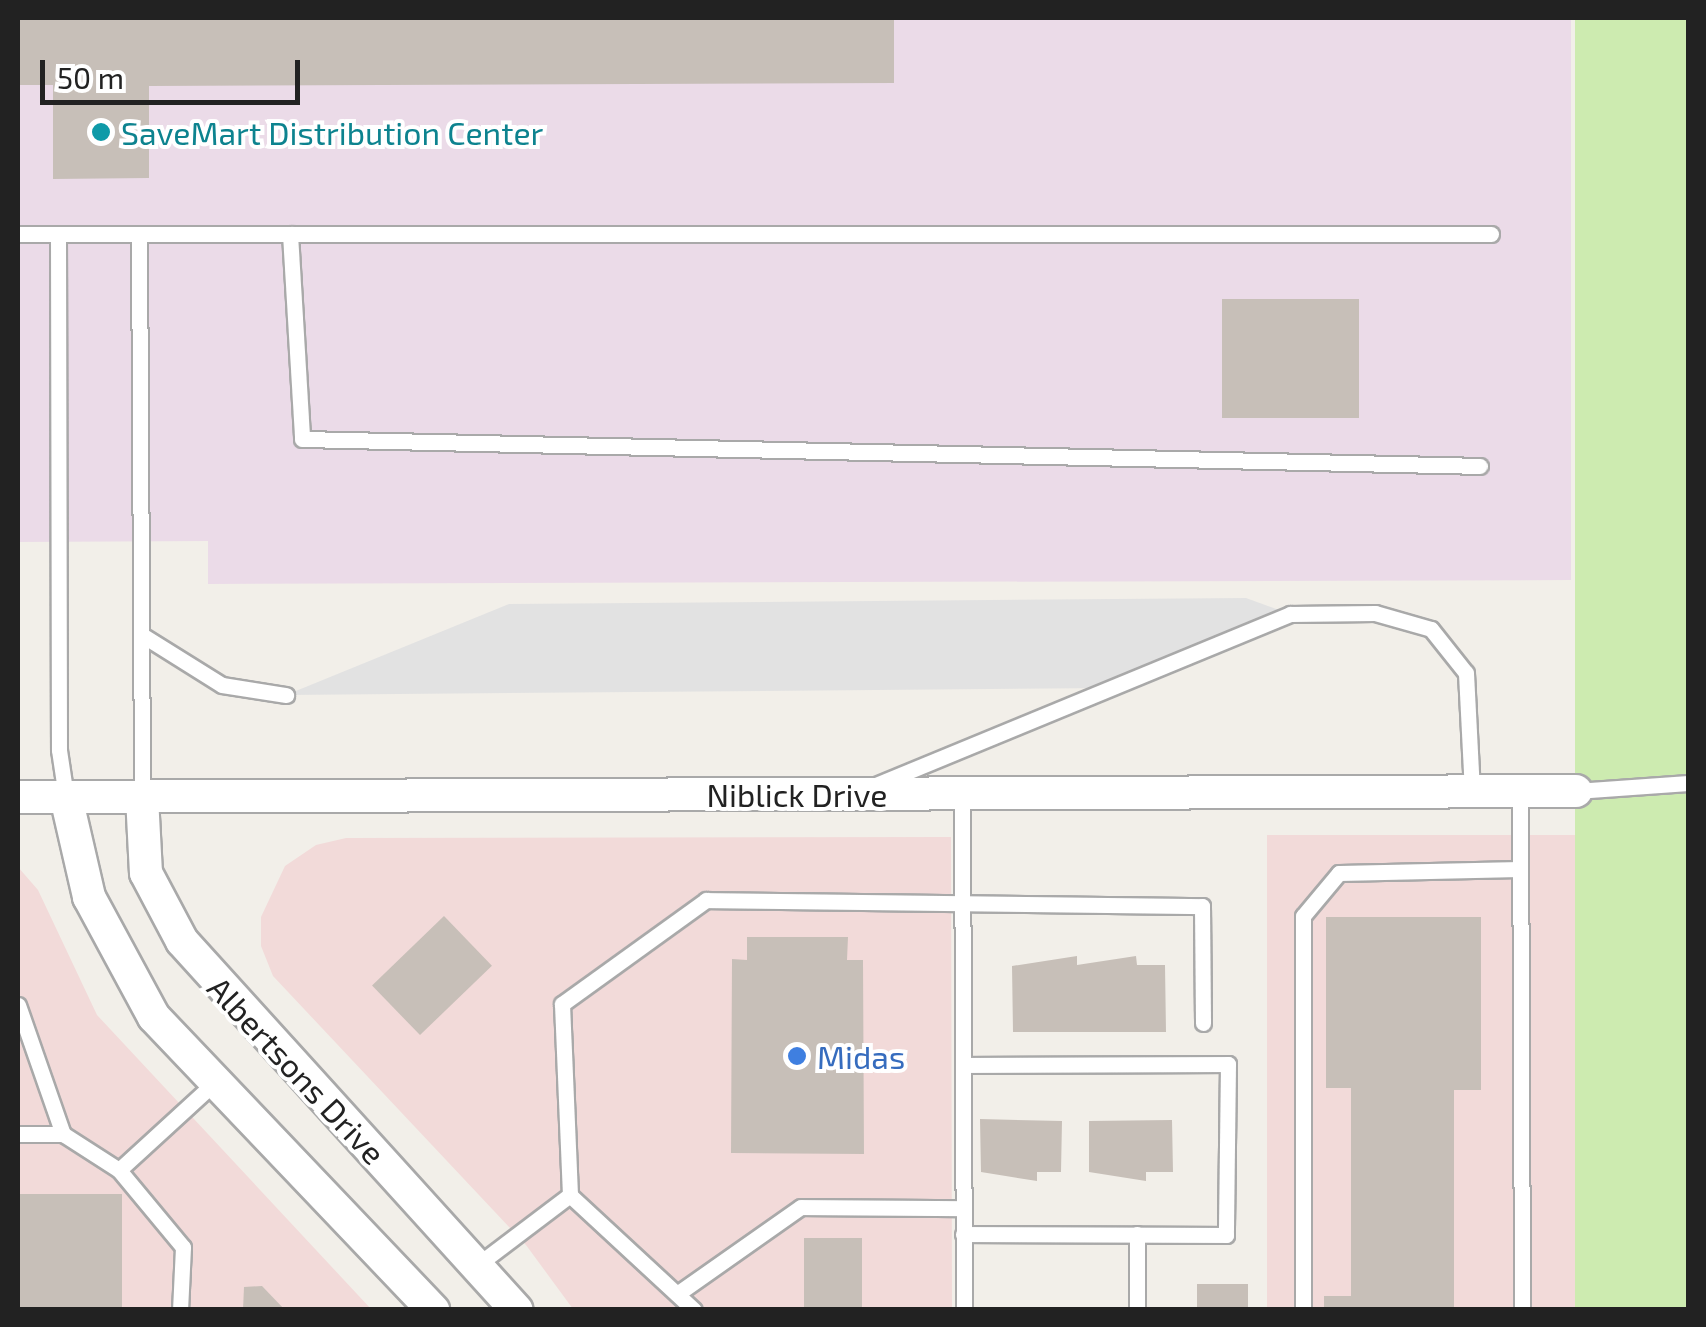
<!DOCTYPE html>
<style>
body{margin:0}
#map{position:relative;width:1706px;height:1327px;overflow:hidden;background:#f2efe9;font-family:"Exo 2",sans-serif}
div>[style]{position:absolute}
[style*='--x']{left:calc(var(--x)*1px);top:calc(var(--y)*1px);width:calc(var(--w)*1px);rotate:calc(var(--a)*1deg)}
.commercial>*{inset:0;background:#f2dad9;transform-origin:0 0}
.industrial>*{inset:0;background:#ebdbe8}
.grass>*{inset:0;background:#cdebb0;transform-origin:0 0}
.parking>*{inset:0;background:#e2e2e2}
.building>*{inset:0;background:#c7bfb8;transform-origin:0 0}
.roads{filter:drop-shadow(2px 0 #a9a9a9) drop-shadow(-2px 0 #a9a9a9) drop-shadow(0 2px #a9a9a9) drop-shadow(0 -2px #a9a9a9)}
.lane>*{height:15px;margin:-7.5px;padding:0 7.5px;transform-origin:7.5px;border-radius:7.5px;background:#fff}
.street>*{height:32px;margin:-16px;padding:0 16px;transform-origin:16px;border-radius:16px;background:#fff}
.dots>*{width:28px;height:28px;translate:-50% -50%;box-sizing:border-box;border:5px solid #fff;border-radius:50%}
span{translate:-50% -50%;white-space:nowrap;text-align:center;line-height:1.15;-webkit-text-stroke:8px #fff;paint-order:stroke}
.culture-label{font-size:32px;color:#0d838f}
.left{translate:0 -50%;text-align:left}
.street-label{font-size:32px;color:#222}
.shop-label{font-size:32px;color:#366cbe}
.frame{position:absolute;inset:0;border:20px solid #222;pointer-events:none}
.scale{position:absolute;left:40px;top:60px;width:260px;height:45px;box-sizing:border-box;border:5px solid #222;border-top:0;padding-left:12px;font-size:30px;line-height:35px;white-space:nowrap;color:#222;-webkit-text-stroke:8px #fff;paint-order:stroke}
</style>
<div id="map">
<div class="commercial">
<i style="left:1267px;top:835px;width:310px;height:475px"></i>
<i style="clip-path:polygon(951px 837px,952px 1309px,573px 1309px,526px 1245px,273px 976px,261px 946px,261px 917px,285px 866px,316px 845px,346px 838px)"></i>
<i style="clip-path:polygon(18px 867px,38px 890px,97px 1015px,371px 1309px,18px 1309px)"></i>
</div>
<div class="industrial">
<i style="clip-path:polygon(18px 18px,1571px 18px,1571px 580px,208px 584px,208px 541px,18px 542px)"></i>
</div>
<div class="grass">
<i style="left:1575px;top:18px;width:113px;height:1291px"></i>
</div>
<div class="parking">
<i style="clip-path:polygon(1246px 598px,1290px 614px,1111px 688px,286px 695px,509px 604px)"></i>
</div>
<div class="building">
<i style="clip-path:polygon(18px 18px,894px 18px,894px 83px,149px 86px,149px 178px,53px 179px,53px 85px,18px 85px)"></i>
<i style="left:1222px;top:299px;width:137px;height:119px"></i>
<i style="left:444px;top:916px;width:69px;height:100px;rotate:46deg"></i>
<i style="clip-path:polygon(1326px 917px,1481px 917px,1481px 1090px,1454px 1090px,1454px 1310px,1324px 1310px,1324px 1296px,1351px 1296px,1351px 1088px,1326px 1088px)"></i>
<i style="clip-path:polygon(747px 937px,848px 937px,847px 960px,863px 960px,864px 1154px,731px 1153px,732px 959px,747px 960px)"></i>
<i style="clip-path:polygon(1077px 956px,1077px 965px,1136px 956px,1137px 965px,1165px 965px,1166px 1032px,1013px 1032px,1012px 966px)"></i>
<i style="clip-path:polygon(980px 1119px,1062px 1121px,1061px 1172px,1037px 1172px,1037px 1181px,981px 1172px)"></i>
<i style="clip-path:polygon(1172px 1120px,1173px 1172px,1146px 1172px,1146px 1181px,1089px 1172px,1089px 1121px)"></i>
<i style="left:18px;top:1194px;width:104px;height:116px"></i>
<i style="left:804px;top:1238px;width:58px;height:72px"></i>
<i style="left:1197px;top:1284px;width:51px;height:26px"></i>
<i style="clip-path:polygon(262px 1286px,285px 1310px,243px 1310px,244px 1287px)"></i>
</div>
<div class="roads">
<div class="lane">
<i style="--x:18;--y:234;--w:1473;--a:0"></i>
<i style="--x:58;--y:234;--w:516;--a:89.89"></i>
<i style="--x:59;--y:750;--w:48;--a:81.5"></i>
<i style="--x:139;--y:234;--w:563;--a:89.69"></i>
<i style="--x:290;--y:234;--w:205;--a:86.6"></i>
<i style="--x:302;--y:439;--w:1178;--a:1.31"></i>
<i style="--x:142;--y:635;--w:94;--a:32"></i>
<i style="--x:222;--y:685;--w:65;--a:8.9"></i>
<i style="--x:878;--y:784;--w:446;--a:-22.4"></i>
<i style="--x:1290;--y:614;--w:85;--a:-0.7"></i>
<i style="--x:1375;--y:613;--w:58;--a:15.9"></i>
<i style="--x:1431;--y:629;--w:56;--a:51.5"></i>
<i style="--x:1466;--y:673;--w:119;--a:87.1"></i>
<i style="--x:1576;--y:791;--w:112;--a:-4.1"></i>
<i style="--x:1520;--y:792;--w:518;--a:89.78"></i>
<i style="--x:962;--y:794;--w:516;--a:89.78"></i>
<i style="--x:18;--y:1005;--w:137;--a:70.8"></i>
<i style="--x:63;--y:1134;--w:45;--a:180"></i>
<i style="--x:963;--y:1065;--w:265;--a:-0.2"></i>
<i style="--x:1228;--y:1064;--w:171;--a:90.7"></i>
<i style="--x:1226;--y:1235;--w:263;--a:-179.8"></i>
<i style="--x:63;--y:1134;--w:67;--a:32.7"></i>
<i style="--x:119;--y:1170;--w:100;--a:50.3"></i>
<i style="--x:183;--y:1247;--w:63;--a:92.7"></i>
<i style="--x:119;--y:1170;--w:130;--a:-42.5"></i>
<i style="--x:480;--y:1263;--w:113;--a:-37.1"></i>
<i style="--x:677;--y:1294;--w:151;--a:-35.1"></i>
<i style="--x:801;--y:1207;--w:162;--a:0.4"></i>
<i style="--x:694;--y:1310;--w:169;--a:-137.2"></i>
<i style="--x:570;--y:1195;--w:191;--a:-92.4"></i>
<i style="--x:562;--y:1004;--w:178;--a:-35.8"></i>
<i style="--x:706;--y:900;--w:496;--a:0.7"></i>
<i style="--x:1202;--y:906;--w:117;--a:89.5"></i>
<i style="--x:1137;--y:1310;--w:76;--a:-90"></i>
<i style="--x:1303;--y:1310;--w:394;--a:-90"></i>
<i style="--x:1303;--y:916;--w:56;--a:-50.1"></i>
<i style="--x:1339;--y:873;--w:181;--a:-1.3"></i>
</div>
<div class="street">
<i style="--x:18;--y:797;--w:1558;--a:-0.22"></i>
<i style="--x:66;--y:797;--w:103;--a:77"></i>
<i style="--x:89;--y:897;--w:136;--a:61.6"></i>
<i style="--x:154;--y:1017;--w:405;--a:46.4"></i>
<i style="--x:142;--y:797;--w:76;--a:87"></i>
<i style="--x:146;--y:873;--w:77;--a:62.1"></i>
<i style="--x:182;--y:941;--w:498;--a:47.8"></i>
</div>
</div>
<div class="dots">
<i style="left:101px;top:132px;background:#0f9aa8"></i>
<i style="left:797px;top:1056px;background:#3f7fe0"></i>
</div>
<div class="culture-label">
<span class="left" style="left:121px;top:132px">SaveMart Distribution Center</span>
</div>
<div class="street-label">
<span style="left:797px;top:794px">Niblick Drive</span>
<span style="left:297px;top:1070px;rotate:47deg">Albertsons Drive</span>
</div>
<div class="shop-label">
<span class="left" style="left:817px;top:1056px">Midas</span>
</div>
<div class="frame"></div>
<div class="scale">50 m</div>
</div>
